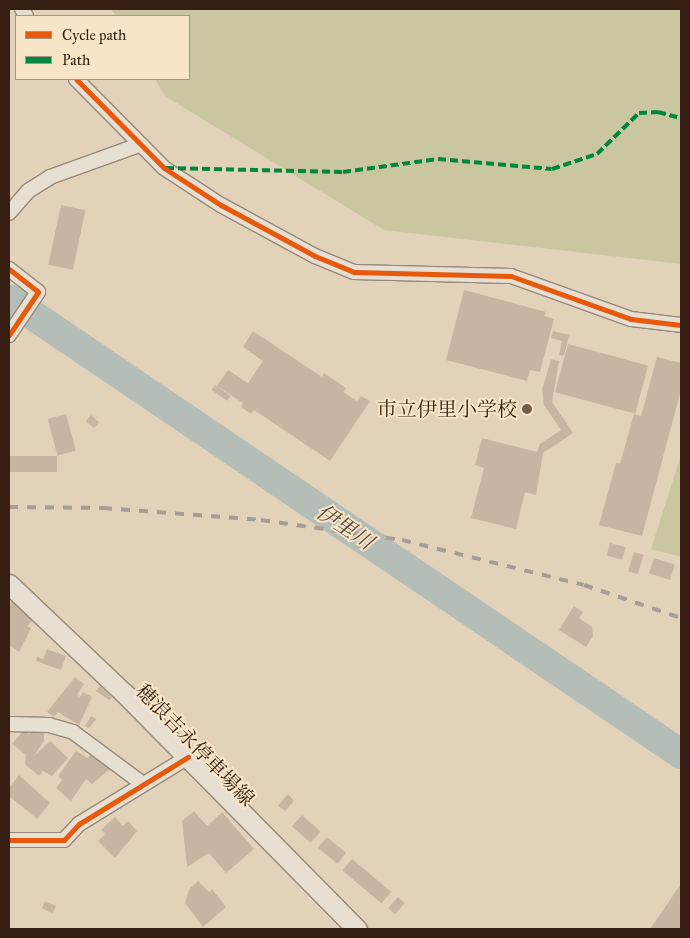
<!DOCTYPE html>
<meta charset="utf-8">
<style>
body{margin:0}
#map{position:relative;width:690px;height:938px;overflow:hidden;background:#e2d2ba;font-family:"IM FELL Great Primer","Noto Serif JP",serif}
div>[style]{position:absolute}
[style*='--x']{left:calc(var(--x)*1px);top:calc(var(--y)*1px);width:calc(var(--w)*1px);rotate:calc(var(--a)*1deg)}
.green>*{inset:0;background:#cac7a0}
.river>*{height:30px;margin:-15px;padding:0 15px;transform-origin:15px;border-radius:15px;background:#b5beb6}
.building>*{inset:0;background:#c8b5a1;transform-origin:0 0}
.roads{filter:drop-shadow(1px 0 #96897b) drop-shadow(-1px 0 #96897b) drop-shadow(0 1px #96897b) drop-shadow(0 -1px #96897b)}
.street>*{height:14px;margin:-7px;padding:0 7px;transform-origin:7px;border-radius:7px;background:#e7dfd2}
.secondary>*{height:19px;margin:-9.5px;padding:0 9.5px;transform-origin:9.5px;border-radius:9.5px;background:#e7dfd2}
.rail>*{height:4px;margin-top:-2px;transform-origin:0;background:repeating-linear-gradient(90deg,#a69d93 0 9px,transparent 0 18px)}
.quiet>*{height:4px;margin-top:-2px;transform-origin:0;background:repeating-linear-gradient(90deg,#00873e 0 8px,transparent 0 12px)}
.cycleway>*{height:5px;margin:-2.5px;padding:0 2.5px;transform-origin:2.5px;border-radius:2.5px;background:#e8590c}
.dots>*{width:14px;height:14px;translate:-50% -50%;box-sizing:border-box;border:2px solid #f8e4c6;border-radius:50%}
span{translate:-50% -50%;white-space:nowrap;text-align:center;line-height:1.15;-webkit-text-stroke:4px #f8e4c6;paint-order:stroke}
.poi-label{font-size:20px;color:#361f12}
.right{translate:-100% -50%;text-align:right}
.street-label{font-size:20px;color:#361f12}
.water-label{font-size:21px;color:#564c43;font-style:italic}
.frame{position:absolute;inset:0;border:10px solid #361f12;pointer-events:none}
.legend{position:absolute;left:15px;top:15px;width:175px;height:65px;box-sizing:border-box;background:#f8e4c6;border:1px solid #aa957e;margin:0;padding:6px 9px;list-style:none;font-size:15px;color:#361f12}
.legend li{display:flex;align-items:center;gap:10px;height:25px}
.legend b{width:25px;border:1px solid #aa957e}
</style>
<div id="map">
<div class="green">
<i style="clip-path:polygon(111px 9px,681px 9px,681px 264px,384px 230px,165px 96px,155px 79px,189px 79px,189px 16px,116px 16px)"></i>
<i style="clip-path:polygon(681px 455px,681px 557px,651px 549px)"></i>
</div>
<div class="river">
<i style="--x:9;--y:299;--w:812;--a:34.1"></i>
</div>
<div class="building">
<i style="left:61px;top:205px;width:25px;height:61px;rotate:12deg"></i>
<i style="clip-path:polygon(464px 290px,546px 312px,544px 316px,554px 319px,540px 372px,530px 370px,527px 381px,446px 360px)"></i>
<i style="clip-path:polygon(253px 331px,322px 377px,324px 373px,346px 388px,343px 392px,357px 401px,361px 396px,370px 401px,330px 461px,254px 410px,251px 414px,241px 407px,243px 403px,217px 386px,228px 370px,248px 383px,263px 361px,243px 347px)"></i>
<i style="clip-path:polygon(553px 331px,569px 335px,564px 356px,559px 355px,562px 341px,551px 338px)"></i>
<i style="left:568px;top:344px;width:83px;height:50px;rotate:15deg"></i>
<i style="clip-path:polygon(657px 357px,681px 363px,681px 390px,642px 536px,599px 525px,616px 463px,620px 464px,634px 414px,641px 416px)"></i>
<i style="clip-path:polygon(551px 359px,559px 361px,552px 402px,573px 433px,543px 453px,536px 495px,525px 492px,516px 529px,471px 518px,484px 468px,475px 465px,482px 438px,537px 452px,540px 444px,561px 430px,544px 405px,542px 390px)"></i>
<i style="left:215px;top:385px;width:19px;height:6px;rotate:35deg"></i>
<i style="left:66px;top:414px;width:38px;height:19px;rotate:75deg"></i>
<i style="left:91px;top:415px;width:11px;height:8px;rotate:41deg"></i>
<i style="left:9px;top:456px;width:48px;height:16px"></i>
<i style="left:610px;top:543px;width:16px;height:13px;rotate:15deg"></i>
<i style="left:634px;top:552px;width:10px;height:20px;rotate:17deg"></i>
<i style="left:654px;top:558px;width:22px;height:16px;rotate:18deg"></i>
<i style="clip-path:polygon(13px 599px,33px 620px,27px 626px,31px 628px,19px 652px,9px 645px,9px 606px)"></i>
<i style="clip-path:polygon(574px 606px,583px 612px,579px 618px,592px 627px,593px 636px,586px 647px,559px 630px)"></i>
<i style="clip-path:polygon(47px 649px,66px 656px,61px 670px,36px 661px,37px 657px,43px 659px)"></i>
<i style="clip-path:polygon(75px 677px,84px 684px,77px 695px,80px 697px,83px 692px,92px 697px,79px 725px,58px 712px,54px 717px,47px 712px)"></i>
<i style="clip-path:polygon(100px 686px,112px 698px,109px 700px,96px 691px)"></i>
<i style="clip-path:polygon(91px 716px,96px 719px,89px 728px,85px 726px)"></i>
<i style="clip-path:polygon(24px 730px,29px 734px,33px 730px,44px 732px,44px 741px,34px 756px,50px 741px,68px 758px,52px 776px,43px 771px,39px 776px,25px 764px,26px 755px,12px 744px)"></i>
<i style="clip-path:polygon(76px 751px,88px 758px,91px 754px,111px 768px,92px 784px,86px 779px,71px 801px,56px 788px,62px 780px,58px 776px)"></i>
<i style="clip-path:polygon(19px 775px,50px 803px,37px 819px,9px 796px,9px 788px)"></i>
<i style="clip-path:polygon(288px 794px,294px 801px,285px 811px,278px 806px)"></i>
<i style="clip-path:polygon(194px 811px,207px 826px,222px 812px,254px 849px,226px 873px,209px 853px,187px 867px,182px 821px)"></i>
<i style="left:302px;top:815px;width:25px;height:15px;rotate:42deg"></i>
<i style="clip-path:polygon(115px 817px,123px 826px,128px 821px,137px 831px,115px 858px,98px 841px,105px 834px,101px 830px)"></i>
<i style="left:327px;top:837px;width:25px;height:14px;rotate:40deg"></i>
<i style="left:352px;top:859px;width:51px;height:15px;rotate:40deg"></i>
<i style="clip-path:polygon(198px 881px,209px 892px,212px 889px,226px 907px,203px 927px,185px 903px,189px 889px)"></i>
<i style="clip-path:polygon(681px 884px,681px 929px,650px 929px)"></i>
<i style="left:398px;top:897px;width:9px;height:15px;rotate:41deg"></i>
<i style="left:45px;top:901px;width:12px;height:8px;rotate:24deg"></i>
</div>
<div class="roads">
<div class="street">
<i style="--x:22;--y:9;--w:8;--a:60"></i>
<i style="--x:76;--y:79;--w:125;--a:45.3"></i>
<i style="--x:164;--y:168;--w:68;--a:33"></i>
<i style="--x:221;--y:205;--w:107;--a:28.5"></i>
<i style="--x:315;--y:256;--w:42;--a:22.3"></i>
<i style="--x:354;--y:272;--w:157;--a:1.5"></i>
<i style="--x:511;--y:276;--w:127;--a:19.7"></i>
<i style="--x:631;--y:319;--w:50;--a:6.8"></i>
<i style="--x:9;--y:213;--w:29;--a:-49"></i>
<i style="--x:28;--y:191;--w:26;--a:-32"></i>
<i style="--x:50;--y:177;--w:95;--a:-19.8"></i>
<i style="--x:9;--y:269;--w:37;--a:38"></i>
<i style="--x:38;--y:292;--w:52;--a:124"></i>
<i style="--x:9;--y:724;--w:40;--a:1.4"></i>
<i style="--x:49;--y:725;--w:25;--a:16"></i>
<i style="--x:73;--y:732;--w:87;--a:36.6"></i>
<i style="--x:9;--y:840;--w:55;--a:0"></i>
<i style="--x:64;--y:840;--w:22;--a:-47"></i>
<i style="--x:79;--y:824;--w:128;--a:-31.6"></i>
</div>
<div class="secondary">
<i style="--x:9;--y:584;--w:158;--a:43.5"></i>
<i style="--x:124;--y:693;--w:332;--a:45.4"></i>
</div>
</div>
<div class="rail">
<i style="--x:9;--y:507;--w:94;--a:0.6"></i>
<i style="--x:103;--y:508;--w:158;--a:4.3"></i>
<i style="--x:261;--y:520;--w:142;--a:8.1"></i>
<i style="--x:402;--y:540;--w:187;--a:13.9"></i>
<i style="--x:584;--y:585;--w:102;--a:18.8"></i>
</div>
<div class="quiet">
<i style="--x:166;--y:168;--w:177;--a:1.3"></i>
<i style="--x:343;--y:172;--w:96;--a:-7.8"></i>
<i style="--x:438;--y:159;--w:114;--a:5"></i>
<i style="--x:552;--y:169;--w:47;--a:-18.4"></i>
<i style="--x:597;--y:154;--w:59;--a:-44.3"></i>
<i style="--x:639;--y:113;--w:19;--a:-3"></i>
<i style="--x:658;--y:112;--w:24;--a:15"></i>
</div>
<div class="cycleway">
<i style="--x:76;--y:79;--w:125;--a:45.3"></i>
<i style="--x:164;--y:168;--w:68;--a:33"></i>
<i style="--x:221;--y:205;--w:107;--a:28.5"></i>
<i style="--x:315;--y:256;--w:42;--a:22.3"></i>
<i style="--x:354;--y:272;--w:157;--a:1.5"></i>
<i style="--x:511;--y:276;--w:127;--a:19.7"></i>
<i style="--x:631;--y:319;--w:50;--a:6.8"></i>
<i style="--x:9;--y:269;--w:37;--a:38"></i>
<i style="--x:38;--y:292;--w:52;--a:124"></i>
<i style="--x:9;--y:840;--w:55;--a:0"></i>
<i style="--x:64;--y:840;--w:22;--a:-47"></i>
<i style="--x:79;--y:824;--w:128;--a:-31.6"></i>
</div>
<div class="dots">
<i style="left:527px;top:409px;background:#725e4d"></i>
</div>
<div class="poi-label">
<span class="right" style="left:517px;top:409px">市立伊里小学校</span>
</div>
<div class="street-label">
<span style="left:195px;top:745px;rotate:46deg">穂浪吉永停車場線</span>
</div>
<div class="water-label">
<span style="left:345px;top:527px;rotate:34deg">伊里川</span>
</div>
<div class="frame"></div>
<ul class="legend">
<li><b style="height:6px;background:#e8590c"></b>Cycle path</li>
<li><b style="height:6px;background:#00873e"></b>Path</li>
</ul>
</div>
